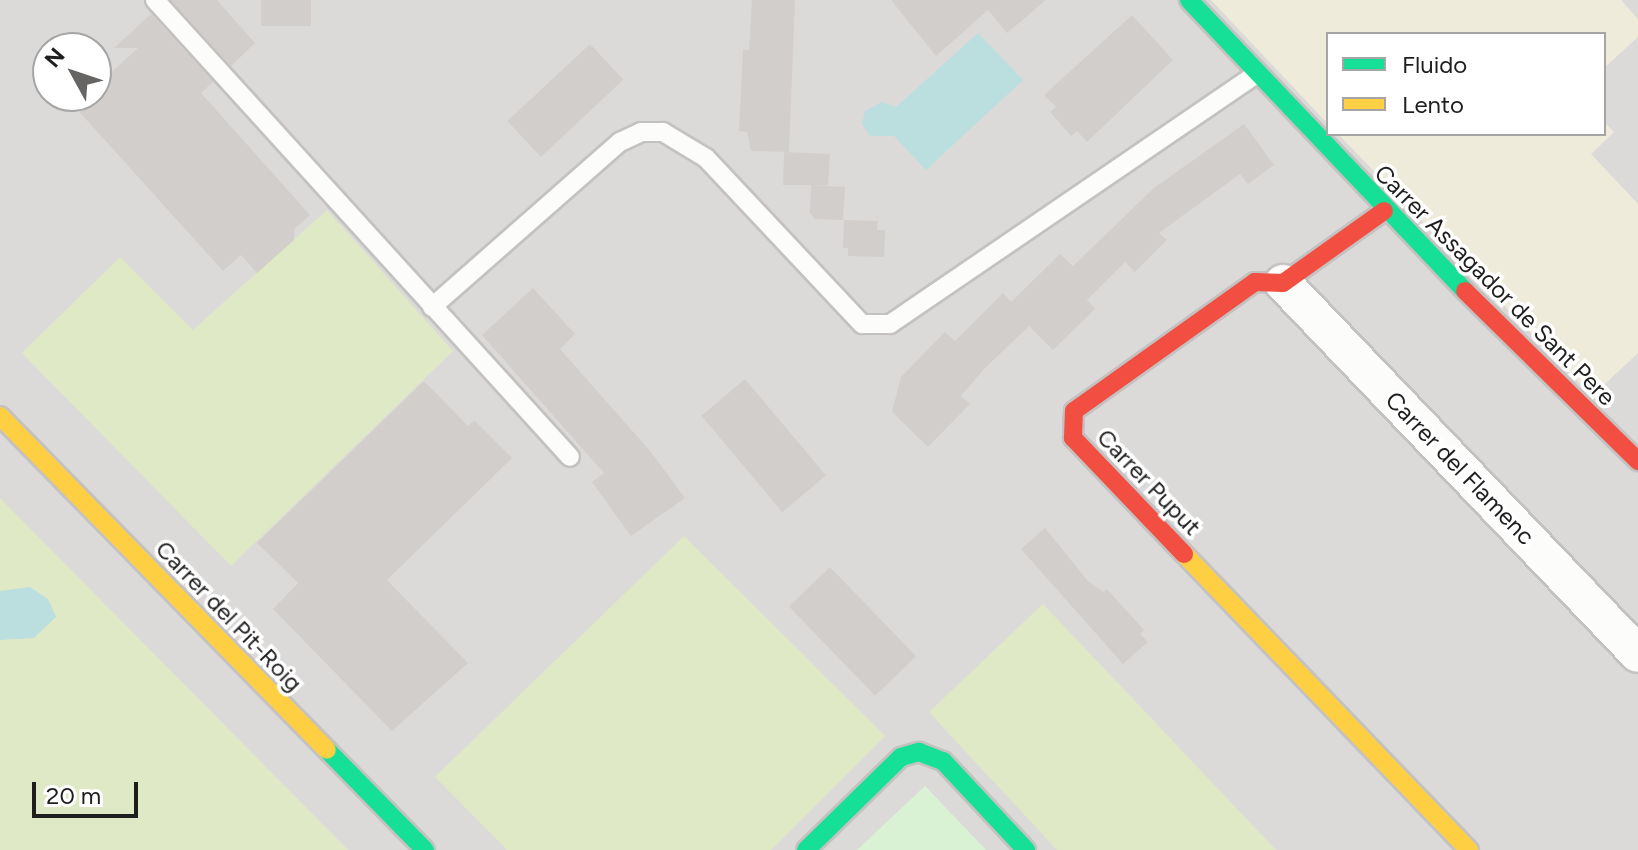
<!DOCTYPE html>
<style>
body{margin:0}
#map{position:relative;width:1638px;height:850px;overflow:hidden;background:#edeae7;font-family:Figtree,sans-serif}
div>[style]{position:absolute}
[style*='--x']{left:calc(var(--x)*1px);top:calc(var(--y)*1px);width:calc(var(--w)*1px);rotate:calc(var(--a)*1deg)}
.residential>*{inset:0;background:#dcdad9}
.farmland>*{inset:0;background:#eeebda}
.grass>*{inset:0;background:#dfe9c6}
.park>*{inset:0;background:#d8f2d3}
.water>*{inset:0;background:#bbdedf}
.building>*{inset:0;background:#d2cecc;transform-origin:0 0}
.roads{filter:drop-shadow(2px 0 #c4c2c1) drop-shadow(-2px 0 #c4c2c1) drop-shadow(0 2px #c4c2c1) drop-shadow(0 -2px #c4c2c1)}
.lane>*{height:18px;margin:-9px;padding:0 9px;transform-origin:9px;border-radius:9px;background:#fcfcfb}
.street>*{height:36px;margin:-18px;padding:0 18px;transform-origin:18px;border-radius:18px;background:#fcfcfb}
.fast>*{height:18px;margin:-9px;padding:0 9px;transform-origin:9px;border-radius:9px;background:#16e098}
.slow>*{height:18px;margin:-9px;padding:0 9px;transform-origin:9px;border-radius:9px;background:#ffcf43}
.jam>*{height:18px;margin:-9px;padding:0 9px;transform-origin:9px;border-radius:9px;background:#f24e42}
span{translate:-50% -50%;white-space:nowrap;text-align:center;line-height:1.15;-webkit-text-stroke:7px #fff;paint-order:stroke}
.street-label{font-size:24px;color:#1e1e1e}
.legend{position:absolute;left:1326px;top:32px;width:280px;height:104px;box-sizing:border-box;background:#fff;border:2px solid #a5a5a5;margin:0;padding:10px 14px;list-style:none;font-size:24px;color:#1e1e1e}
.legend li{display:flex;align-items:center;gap:16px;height:40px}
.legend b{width:40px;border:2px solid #a5a5a5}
.north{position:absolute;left:32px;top:32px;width:80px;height:80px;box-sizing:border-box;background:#fff;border:2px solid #a5a5a5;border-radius:50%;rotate:310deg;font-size:22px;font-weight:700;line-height:32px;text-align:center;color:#1e1e1e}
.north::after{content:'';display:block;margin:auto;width:28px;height:36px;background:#666564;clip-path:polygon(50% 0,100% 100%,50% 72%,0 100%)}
.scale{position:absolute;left:32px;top:782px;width:106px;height:36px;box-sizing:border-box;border:4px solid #1e1e1e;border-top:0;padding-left:10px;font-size:24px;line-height:28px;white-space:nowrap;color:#1e1e1e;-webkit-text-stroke:6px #fff;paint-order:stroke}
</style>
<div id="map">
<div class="residential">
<i style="clip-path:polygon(evenodd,0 0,1638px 0,1638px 850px,0 850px,0 0,1328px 34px,1604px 34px,1604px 134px,1328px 134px,1328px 34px,0 0,48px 48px,96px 48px,96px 96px,48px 96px,48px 48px)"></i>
</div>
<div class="farmland">
<i style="clip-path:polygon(1211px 0,1621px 0,1638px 19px,1638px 37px,1604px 68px,1604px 34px,1328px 34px,1328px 124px)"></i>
<i style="clip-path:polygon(1604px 122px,1614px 132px,1591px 154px,1638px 204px,1638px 353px,1592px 396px,1338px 134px,1604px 134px)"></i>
</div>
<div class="grass">
<i style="clip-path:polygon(327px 210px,453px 351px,231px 566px,22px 353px,120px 257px,193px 330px)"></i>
<i style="clip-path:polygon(0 498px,348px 850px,0 850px)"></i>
<i style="clip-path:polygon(684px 536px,885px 736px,771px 850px,507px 850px,435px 777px)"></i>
<i style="clip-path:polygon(1043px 604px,1276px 850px,1057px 850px,929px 712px)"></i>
</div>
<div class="park">
<i style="clip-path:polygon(925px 786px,986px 850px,857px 850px)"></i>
</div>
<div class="water">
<i style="clip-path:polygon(978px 33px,1023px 80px,926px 170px,894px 136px,870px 136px,862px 124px,865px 111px,882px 102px,896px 107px)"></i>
<i style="clip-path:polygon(30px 587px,48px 599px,56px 617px,34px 638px,0 640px,0 591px)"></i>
</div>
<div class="building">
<i style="clip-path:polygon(171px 0,217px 0,255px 43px,231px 66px)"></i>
<i style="left:261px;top:0;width:50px;height:26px"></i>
<i style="clip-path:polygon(752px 0,795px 0,789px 152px,751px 151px,747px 132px,739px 131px,743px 49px,749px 50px)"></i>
<i style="clip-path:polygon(891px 0,1046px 0,1007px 33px,988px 10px,936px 56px)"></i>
<i style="clip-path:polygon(151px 14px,213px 82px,201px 93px,310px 215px,294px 229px,294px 240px,257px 273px,241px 255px,223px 271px,74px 106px,85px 96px,96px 96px,96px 86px,138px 48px,114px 48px)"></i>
<i style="clip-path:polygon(1132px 15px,1173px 60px,1087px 142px,1077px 131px,1071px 136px,1050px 112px,1056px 107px,1044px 95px)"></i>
<i style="left:590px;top:44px;width:49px;height:113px;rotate:47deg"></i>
<i style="clip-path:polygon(1244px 124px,1274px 165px,1248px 184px,1240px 174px,1159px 233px,1167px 240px,1135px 272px,1125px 262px,1087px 300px,1095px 309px,1053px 350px,1029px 326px,984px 369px,961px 396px,970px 404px,928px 447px,892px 412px,901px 377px,945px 332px,955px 341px,1003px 293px,1011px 302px,1060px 254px,1073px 266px,1154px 188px)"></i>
<i style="clip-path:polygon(784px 152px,830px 154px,828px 185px,812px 185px,845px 187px,843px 220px,815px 219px,810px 213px,811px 185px,783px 185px)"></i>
<i style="clip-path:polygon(844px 220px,878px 221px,877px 230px,885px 230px,884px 257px,848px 256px,848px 248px,843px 248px)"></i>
<i style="clip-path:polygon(533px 288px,575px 334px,560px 349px,651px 452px,685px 498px,631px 536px,592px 482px,604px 473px,482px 335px)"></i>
<i style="left:745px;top:379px;width:126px;height:57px;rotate:50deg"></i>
<i style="clip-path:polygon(424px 381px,468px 426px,474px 420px,512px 458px,387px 580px,468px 663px,392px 731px,273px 609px,298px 583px,257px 543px)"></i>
<i style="clip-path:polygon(1045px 528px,1088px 581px,1103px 592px,1107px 589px,1144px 630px,1140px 634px,1148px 642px,1123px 664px,1021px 549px)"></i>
<i style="left:830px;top:567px;width:124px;height:57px;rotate:46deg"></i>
</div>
<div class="roads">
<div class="lane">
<i style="--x:155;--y:0;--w:617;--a:47.76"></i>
<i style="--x:432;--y:307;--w:250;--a:-41.3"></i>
<i style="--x:620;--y:142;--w:23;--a:-25"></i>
<i style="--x:641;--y:132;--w:22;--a:0"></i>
<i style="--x:663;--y:132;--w:50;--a:31.2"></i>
<i style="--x:706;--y:158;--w:228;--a:46.8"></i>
<i style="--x:862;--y:324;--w:28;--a:0"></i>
<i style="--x:890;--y:324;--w:443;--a:-34.3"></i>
</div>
<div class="street">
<i style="--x:1283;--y:283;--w:513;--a:46.26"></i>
</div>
<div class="fast">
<i style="--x:1189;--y:0;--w:401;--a:46.5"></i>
<i style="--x:327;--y:750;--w:140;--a:45.6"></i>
<i style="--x:806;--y:850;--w:133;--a:-44.4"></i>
<i style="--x:901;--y:757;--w:19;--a:-16"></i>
<i style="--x:919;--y:752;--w:26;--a:21"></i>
<i style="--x:943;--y:761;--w:122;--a:47"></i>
</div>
<div class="slow">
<i style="--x:0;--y:416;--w:467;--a:45.6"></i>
<i style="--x:1184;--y:554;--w:411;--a:46.1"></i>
</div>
<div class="jam">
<i style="--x:1465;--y:291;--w:243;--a:44.5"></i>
<i style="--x:1184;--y:554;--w:161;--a:-133.7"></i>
<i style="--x:1073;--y:438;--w:27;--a:-88"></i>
<i style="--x:1074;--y:411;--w:222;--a:-35.5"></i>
<i style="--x:1255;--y:282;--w:28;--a:2"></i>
<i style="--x:1283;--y:283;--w:124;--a:-35.5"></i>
</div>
</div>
<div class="street-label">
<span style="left:1495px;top:285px;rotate:45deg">Carrer Assagador de Sant Pere</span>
<span style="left:1460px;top:468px;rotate:46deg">Carrer del Flamenc</span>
<span style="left:1149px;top:482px;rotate:46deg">Carrer Puput</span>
<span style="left:229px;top:616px;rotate:46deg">Carrer del Pit-Roig</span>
</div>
<ul class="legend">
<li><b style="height:10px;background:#16e098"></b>Fluido</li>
<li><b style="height:10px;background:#ffcf43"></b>Lento</li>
</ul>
<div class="north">N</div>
<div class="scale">20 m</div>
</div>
